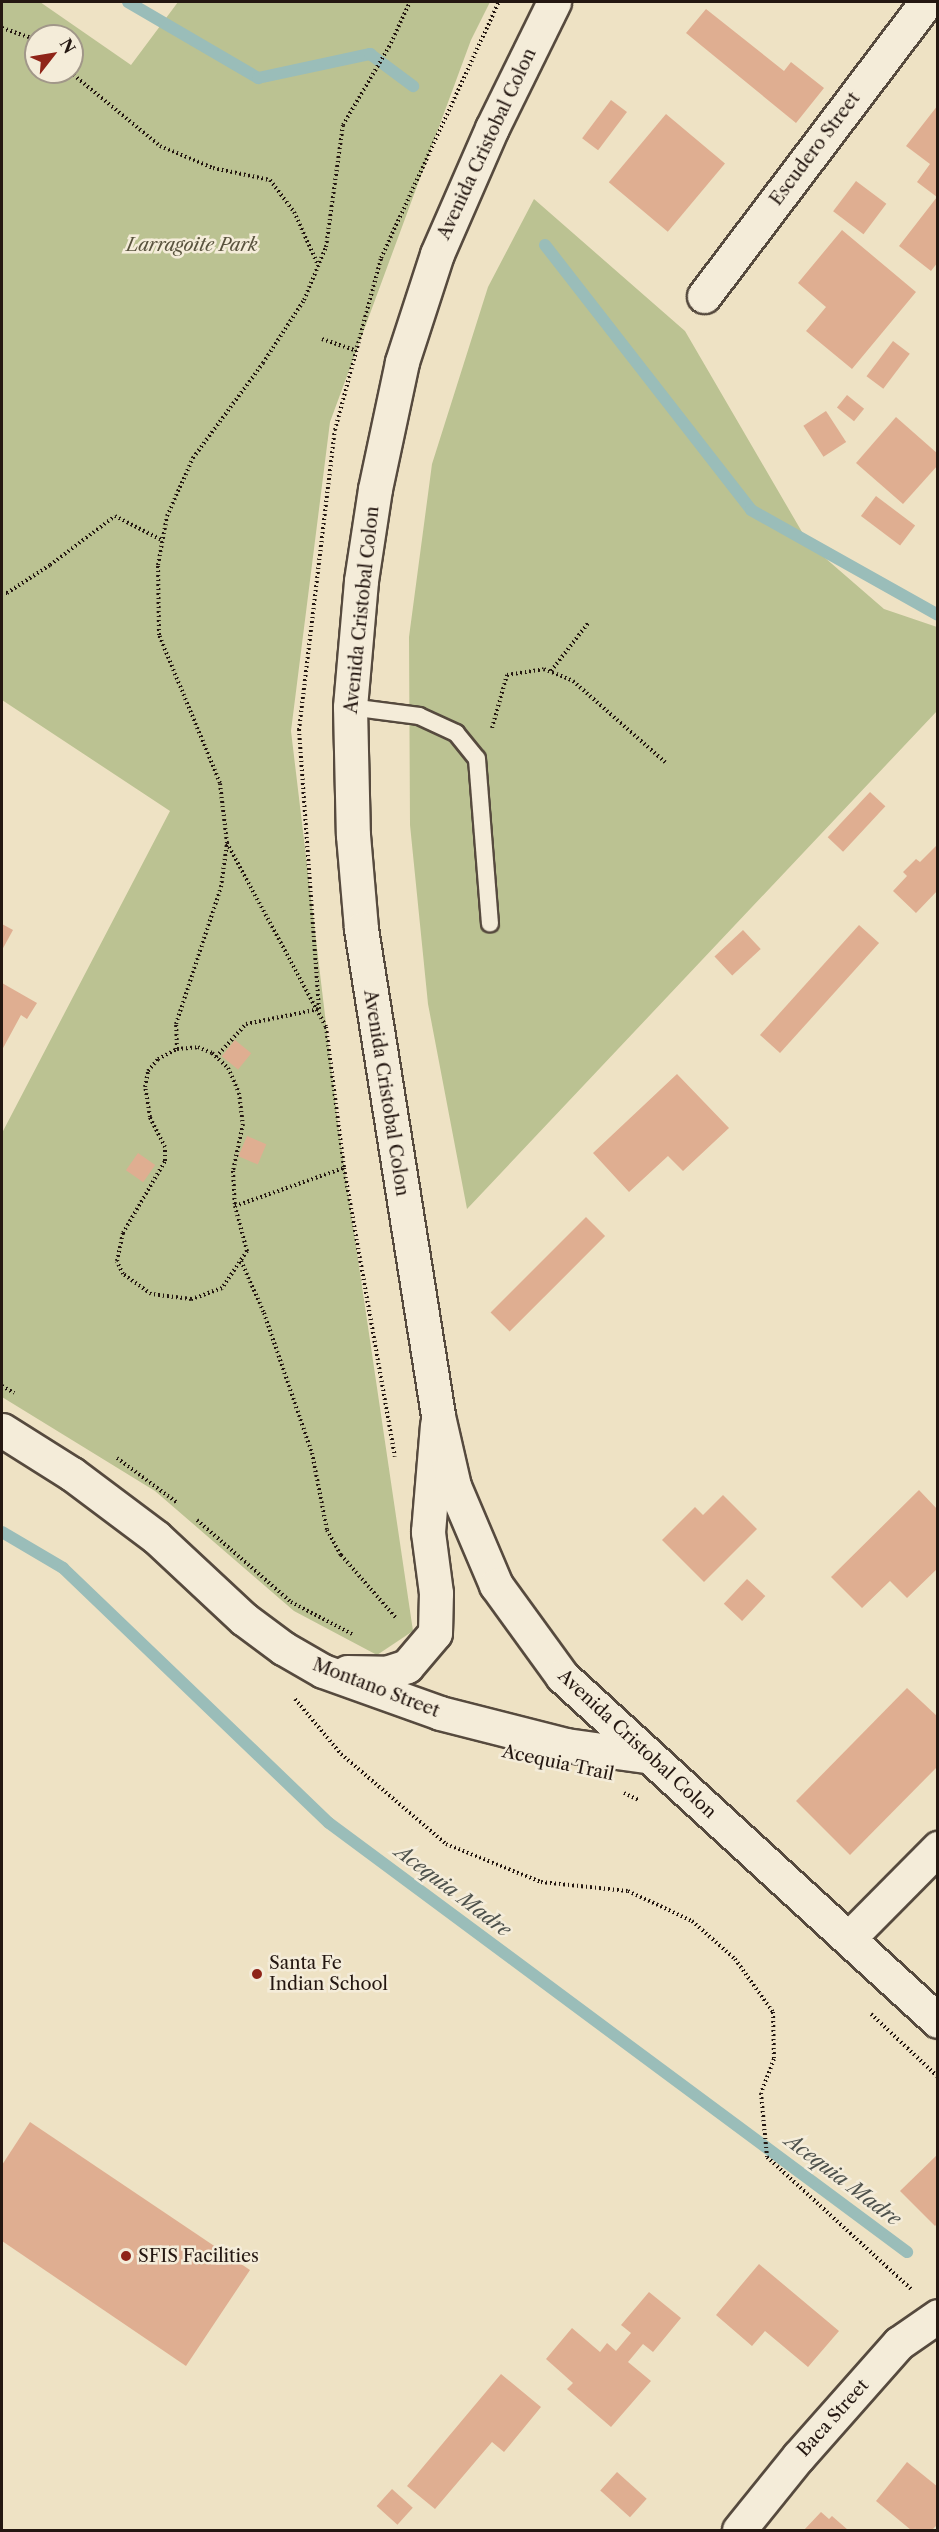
<!DOCTYPE html>
<style>
body{margin:0}
#map{position:relative;width:939px;height:2532px;overflow:hidden;background:#eee2c4;font-family:"Libre Caslon Text",serif}
div>[style]{position:absolute}
[style*='--x']{left:calc(var(--x)*1px);top:calc(var(--y)*1px);width:calc(var(--w)*1px);rotate:calc(var(--a)*1deg)}
.green>*{inset:0;background:#bbc292}
.stream>*{height:12px;margin:-6px;padding:0 6px;transform-origin:6px;border-radius:6px;background:#9abdb9}
.building>*{inset:0;background:#dfae91;transform-origin:0 0}
.path>*{height:4px;margin-top:-2px;transform-origin:0;background:repeating-linear-gradient(90deg,#241711 0 1.5px,transparent 0 4.5px)}
.roads{filter:drop-shadow(2px 0 #564a3e) drop-shadow(-2px 0 #564a3e) drop-shadow(0 2px #564a3e) drop-shadow(0 -2px #564a3e)}
.lane>*{height:16px;margin:-8px;padding:0 8px;transform-origin:8px;border-radius:8px;background:#f4ecd9}
.street>*{height:33px;margin:-16.5px;padding:0 16.5px;transform-origin:16.5px;border-radius:16.5px;background:#f4ecd9}
.secondary>*{height:33px;margin:-16.5px;padding:0 16.5px;transform-origin:16.5px;border-radius:16.5px;background:#f4ecd9}
.dots>*{width:16px;height:16px;translate:-50% -50%;box-sizing:border-box;border:3px solid #f4ecd9;border-radius:50%}
span{translate:-50% -50%;white-space:nowrap;text-align:center;line-height:1.15;-webkit-text-stroke:5px #f4ecd9;paint-order:stroke}
.street-label{font-size:18px;color:#241711}
.park-label{font-size:18px;color:#59533e;font-style:italic}
.poi-label{font-size:18px;color:#241711}
.left{translate:0 -50%;text-align:left}
.water-label{font-size:20px;color:#4d514c;font-style:italic}
.frame{position:absolute;inset:0;border:3px solid #241711;pointer-events:none}
.north{position:absolute;left:24px;top:24px;width:60px;height:60px;box-sizing:border-box;background:#f4ecd9;border:2px solid #a19789;border-radius:50%;rotate:59deg;font-size:16px;font-weight:700;line-height:24px;text-align:center;color:#241711}
.north::after{content:'';display:block;margin:auto;width:21px;height:27px;background:#8f2418;clip-path:polygon(50% 0,100% 100%,50% 72%,0 100%)}
</style>
<div id="map">
<div class="green">
<i style="clip-path:polygon(evenodd,2px 2px,40px 2px,131px 65px,178px 2px,490px 2px,471px 40px,330px 422px,291px 731px,338px 1124px,413px 1631px,377px 1655px,294px 1611px,155px 1491px,2px 1397px,2px 1133px,170px 811px,2px 700px,2px 2px,36px 36px,72px 36px,72px 72px,36px 72px,36px 36px)"></i>
<i style="clip-path:polygon(534px 199px,685px 331px,809px 544px,884px 609px,937px 627px,937px 711px,467px 1209px,428px 1004px,410px 825px,409px 637px,432px 464px,488px 287px)"></i>
</div>
<div class="stream">
<i style="--x:128;--y:2;--w:151;--a:30.3"></i>
<i style="--x:258;--y:78;--w:115;--a:-12.1"></i>
<i style="--x:370;--y:54;--w:54;--a:36.7"></i>
<i style="--x:545;--y:245;--w:336;--a:52.1"></i>
<i style="--x:751;--y:510;--w:214;--a:29.3"></i>
<i style="--x:2;--y:1532;--w:71;--a:30.5"></i>
<i style="--x:63;--y:1568;--w:368;--a:43.8"></i>
<i style="--x:329;--y:1823;--w:720;--a:36.58"></i>
</div>
<div class="building">
<i style="clip-path:polygon(706px 9px,784px 71px,791px 62px,824px 88px,796px 123px,686px 33px)"></i>
<i style="left:611px;top:100px;width:20px;height:48px;rotate:37deg"></i>
<i style="clip-path:polygon(938px 105px,938px 262px,931px 271px,899px 246px,937px 197px,917px 182px,930px 164px,906px 146px)"></i>
<i style="left:666px;top:114px;width:77px;height:89px;rotate:40deg"></i>
<i style="left:856px;top:181px;width:38px;height:38px;rotate:37deg"></i>
<i style="clip-path:polygon(842px 230px,916px 292px,852px 369px,806px 331px,826px 307px,798px 283px)"></i>
<i style="left:893px;top:341px;width:21px;height:44px;rotate:37deg"></i>
<i style="left:847px;top:395px;width:22px;height:16px;rotate:39deg"></i>
<i style="left:826px;top:411px;width:37px;height:27px;rotate:57deg"></i>
<i style="clip-path:polygon(896px 417px,938px 454px,938px 465px,903px 504px,856px 463px)"></i>
<i style="left:876px;top:496px;width:49px;height:25px;rotate:37deg"></i>
<i style="left:870px;top:792px;width:21px;height:62px;rotate:43deg"></i>
<i style="clip-path:polygon(938px 844px,938px 890px,916px 913px,893px 891px,907px 876px,903px 872px,916px 859px,920px 862px)"></i>
<i style="clip-path:polygon(2px 924px,13px 930px,2px 950px)"></i>
<i style="left:859px;top:925px;width:27px;height:148px;rotate:42deg"></i>
<i style="left:743px;top:930px;width:26px;height:39px;rotate:47deg"></i>
<i style="clip-path:polygon(2px 983px,37px 1003px,27px 1019px,21px 1015px,2px 1050px)"></i>
<i style="left:235px;top:1040px;width:21px;height:21px;rotate:39deg"></i>
<i style="clip-path:polygon(677px 1074px,729px 1128px,683px 1171px,668px 1156px,629px 1192px,593px 1153px)"></i>
<i style="left:247px;top:1136px;width:21px;height:22px;rotate:23deg"></i>
<i style="left:138px;top:1153px;width:21px;height:21px;rotate:35deg"></i>
<i style="left:586px;top:1217px;width:27px;height:135px;rotate:45deg"></i>
<i style="clip-path:polygon(919px 1490px,938px 1510px,938px 1568px,907px 1598px,890px 1581px,862px 1608px,831px 1577px)"></i>
<i style="clip-path:polygon(723px 1495px,757px 1529px,704px 1582px,662px 1540px,695px 1507px,703px 1515px)"></i>
<i style="left:747px;top:1579px;width:25px;height:34px;rotate:43deg"></i>
<i style="clip-path:polygon(907px 1688px,938px 1717px,938px 1766px,850px 1855px,796px 1801px)"></i>
<i style="clip-path:polygon(30px 2122px,250px 2270px,186px 2366px,2px 2241px,2px 2165px)"></i>
<i style="clip-path:polygon(938px 2154px,938px 2223px,935px 2226px,900px 2191px)"></i>
<i style="clip-path:polygon(759px 2264px,839px 2331px,808px 2367px,765px 2331px,752px 2346px,716px 2315px)"></i>
<i style="clip-path:polygon(649px 2292px,681px 2318px,653px 2352px,643px 2344px,628px 2362px,651px 2381px,611px 2427px,567px 2389px,573px 2383px,546px 2359px,572px 2328px,600px 2352px,607px 2343px,616px 2351px,631px 2333px,621px 2325px)"></i>
<i style="clip-path:polygon(501px 2374px,541px 2407px,504px 2452px,492px 2442px,435px 2509px,407px 2486px)"></i>
<i style="clip-path:polygon(907px 2462px,938px 2487px,938px 2524px,932px 2530px,911px 2530px,876px 2501px)"></i>
<i style="left:617px;top:2472px;width:40px;height:25px;rotate:42deg"></i>
<i style="left:392px;top:2489px;width:28px;height:23px;rotate:42deg"></i>
<i style="clip-path:polygon(821px 2512px,829px 2519px,832px 2516px,848px 2530px,804px 2530px)"></i>
</div>
<div class="path">
<i style="--x:2;--y:28;--w:36;--a:19"></i>
<i style="--x:70;--y:72;--w:117;--a:39.4"></i>
<i style="--x:160;--y:146;--w:57;--a:22.5"></i>
<i style="--x:213;--y:168;--w:58;--a:11.9"></i>
<i style="--x:270;--y:180;--w:40;--a:53"></i>
<i style="--x:294;--y:212;--w:58;--a:65.6"></i>
<i style="--x:322;--y:339;--w:36;--a:19"></i>
<i style="--x:2;--y:593;--w:5;--a:0"></i>
<i style="--x:7;--y:593;--w:51;--a:-33.1"></i>
<i style="--x:50;--y:565;--w:81;--a:-37"></i>
<i style="--x:115;--y:516;--w:53;--a:27.1"></i>
<i style="--x:551;--y:671;--w:62;--a:-52.2"></i>
<i style="--x:492;--y:728;--w:55;--a:-74.2"></i>
<i style="--x:507;--y:675;--w:37;--a:-9"></i>
<i style="--x:544;--y:669;--w:31;--a:22"></i>
<i style="--x:573;--y:681;--w:123;--a:41.4"></i>
<i style="--x:227;--y:843;--w:209;--a:61.7"></i>
<i style="--x:326;--y:1027;--w:142;--a:82.7"></i>
<i style="--x:344;--y:1168;--w:293;--a:80"></i>
<i style="--x:177;--y:1049;--w:25;--a:-92"></i>
<i style="--x:176;--y:1024;--w:144;--a:-71.8"></i>
<i style="--x:221;--y:887;--w:44;--a:-82.2"></i>
<i style="--x:227;--y:843;--w:60;--a:-96.7"></i>
<i style="--x:220;--y:783;--w:160;--a:-112.4"></i>
<i style="--x:159;--y:635;--w:70;--a:-90.8"></i>
<i style="--x:158;--y:565;--w:50;--a:-79.6"></i>
<i style="--x:167;--y:516;--w:64;--a:-65.9"></i>
<i style="--x:193;--y:458;--w:118;--a:-53.6"></i>
<i style="--x:263;--y:363;--w:75;--a:-56.9"></i>
<i style="--x:304;--y:300;--w:57;--a:-67.5"></i>
<i style="--x:326;--y:247;--w:123;--a:-82.1"></i>
<i style="--x:343;--y:125;--w:91;--a:-59.5"></i>
<i style="--x:389;--y:47;--w:50;--a:-65"></i>
<i style="--x:216;--y:1057;--w:45;--a:-47.7"></i>
<i style="--x:246;--y:1024;--w:75;--a:-11.6"></i>
<i style="--x:319;--y:1009;--w:280;--a:-94.1"></i>
<i style="--x:299;--y:730;--w:302;--a:-83.2"></i>
<i style="--x:335;--y:430;--w:178;--a:-75"></i>
<i style="--x:381;--y:258;--w:282;--a:-65.3"></i>
<i style="--x:235;--y:1206;--w:47;--a:75.1"></i>
<i style="--x:247;--y:1251;--w:45;--a:124"></i>
<i style="--x:222;--y:1288;--w:33;--a:160"></i>
<i style="--x:191;--y:1299;--w:40;--a:-172.9"></i>
<i style="--x:151;--y:1294;--w:34;--a:-144"></i>
<i style="--x:123;--y:1274;--w:14;--a:-115"></i>
<i style="--x:117;--y:1261;--w:29;--a:-78"></i>
<i style="--x:123;--y:1233;--w:83;--a:-59.7"></i>
<i style="--x:165;--y:1161;--w:14;--a:-90"></i>
<i style="--x:165;--y:1147;--w:34;--a:-117"></i>
<i style="--x:150;--y:1117;--w:30;--a:-99"></i>
<i style="--x:145;--y:1087;--w:16;--a:-79"></i>
<i style="--x:148;--y:1071;--w:16;--a:-50"></i>
<i style="--x:158;--y:1059;--w:21;--a:-28"></i>
<i style="--x:177;--y:1049;--w:21;--a:-5"></i>
<i style="--x:198;--y:1047;--w:15;--a:23"></i>
<i style="--x:212;--y:1053;--w:22;--a:43"></i>
<i style="--x:228;--y:1068;--w:27;--a:66"></i>
<i style="--x:239;--y:1093;--w:31;--a:83"></i>
<i style="--x:243;--y:1124;--w:48;--a:102"></i>
<i style="--x:233;--y:1171;--w:35;--a:87"></i>
<i style="--x:235;--y:1206;--w:115;--a:-19.2"></i>
<i style="--x:241;--y:1261;--w:57;--a:66.1"></i>
<i style="--x:264;--y:1313;--w:148;--a:71.1"></i>
<i style="--x:312;--y:1453;--w:78;--a:79"></i>
<i style="--x:327;--y:1530;--w:29;--a:61"></i>
<i style="--x:341;--y:1555;--w:85;--a:48.8"></i>
<i style="--x:2;--y:1386;--w:14;--a:30"></i>
<i style="--x:117;--y:1458;--w:74;--a:36.7"></i>
<i style="--x:197;--y:1520;--w:125;--a:41.1"></i>
<i style="--x:291;--y:1602;--w:69;--a:27.7"></i>
<i style="--x:295;--y:1699;--w:72;--a:50.1"></i>
<i style="--x:341;--y:1754;--w:138;--a:40.6"></i>
<i style="--x:446;--y:1844;--w:102;--a:21.8"></i>
<i style="--x:541;--y:1882;--w:87;--a:5.9"></i>
<i style="--x:628;--y:1891;--w:71;--a:25.1"></i>
<i style="--x:692;--y:1921;--w:57;--a:41.5"></i>
<i style="--x:735;--y:1959;--w:65;--a:54.4"></i>
<i style="--x:773;--y:2012;--w:47;--a:88.8"></i>
<i style="--x:774;--y:2059;--w:36;--a:111"></i>
<i style="--x:761;--y:2093;--w:64;--a:84.6"></i>
<i style="--x:767;--y:2157;--w:197;--a:42.5"></i>
<i style="--x:624;--y:1793;--w:17;--a:25"></i>
<i style="--x:871;--y:2014;--w:92;--a:43.2"></i>
</div>
<div class="roads">
<div class="lane">
<i style="--x:350;--y:707;--w:70;--a:7.4"></i>
<i style="--x:419;--y:716;--w:41;--a:24.7"></i>
<i style="--x:456;--y:733;--w:33;--a:51"></i>
<i style="--x:477;--y:759;--w:165;--a:85.5"></i>
</div>
<div class="street">
<i style="--x:704;--y:296;--w:368;--a:-52.9"></i>
<i style="--x:2;--y:1430;--w:83;--a:32.2"></i>
<i style="--x:72;--y:1474;--w:105;--a:36.9"></i>
<i style="--x:156;--y:1537;--w:120;--a:43"></i>
<i style="--x:244;--y:1619;--w:49;--a:36.6"></i>
<i style="--x:283;--y:1648;--w:46;--a:29.9"></i>
<i style="--x:323;--y:1671;--w:124;--a:19.7"></i>
<i style="--x:440;--y:1713;--w:130;--a:14.3"></i>
<i style="--x:566;--y:1745;--w:80;--a:7.9"></i>
<i style="--x:347;--y:1672;--w:39;--a:1"></i>
<i style="--x:386;--y:1673;--w:22;--a:-18"></i>
<i style="--x:407;--y:1666;--w:43;--a:-49.7"></i>
<i style="--x:435;--y:1633;--w:40;--a:-88.6"></i>
<i style="--x:436;--y:1593;--w:62;--a:-97.5"></i>
<i style="--x:428;--y:1532;--w:108;--a:-85.2"></i>
<i style="--x:849;--y:1938;--w:127;--a:-45.3"></i>
</div>
<div class="secondary">
<i style="--x:554;--y:2;--w:140;--a:116.2"></i>
<i style="--x:492;--y:128;--w:137;--a:113.6"></i>
<i style="--x:437;--y:254;--w:114;--a:108"></i>
<i style="--x:402;--y:362;--w:130;--a:102"></i>
<i style="--x:375;--y:489;--w:93;--a:98.7"></i>
<i style="--x:361;--y:581;--w:126;--a:95"></i>
<i style="--x:350;--y:707;--w:128;--a:88.7"></i>
<i style="--x:353;--y:835;--w:94;--a:85.1"></i>
<i style="--x:361;--y:929;--w:493;--a:81"></i>
<i style="--x:438;--y:1416;--w:72;--a:77.1"></i>
<i style="--x:454;--y:1486;--w:108;--a:67"></i>
<i style="--x:496;--y:1585;--w:112;--a:54"></i>
<i style="--x:562;--y:1676;--w:510;--a:42.54"></i>
<i style="--x:739;--y:2530;--w:94;--a:-51.1"></i>
<i style="--x:798;--y:2457;--w:152;--a:-48.5"></i>
<i style="--x:899;--y:2343;--w:47;--a:-34.7"></i>
</div>
</div>
<div class="dots">
<i style="left:257px;top:1974px;background:#8f2418"></i>
<i style="left:126px;top:2256px;background:#8f2418"></i>
</div>
<div class="street-label">
<span style="left:487px;top:144px;rotate:-65deg">Avenida Cristobal Colon</span>
<span style="left:815px;top:149px;rotate:-53deg">Escudero Street</span>
<span style="left:362px;top:610px;rotate:-84deg">Avenida Cristobal Colon</span>
<span style="left:386px;top:1093px;rotate:81deg">Avenida Cristobal Colon</span>
<span style="left:376px;top:1688px;rotate:21deg">Montano Street</span>
<span style="left:637px;top:1744px;rotate:43deg">Avenida Cristobal Colon</span>
<span style="left:558px;top:1763px;rotate:12deg">Acequia Trail</span>
<span style="left:833px;top:2418px;rotate:-48deg">Baca Street</span>
</div>
<div class="park-label">
<span style="left:192px;top:245px">Larragoite Park</span>
</div>
<div class="poi-label">
<span class="left" style="left:269px;top:1974px">Santa Fe<br>Indian School</span>
<span class="left" style="left:138px;top:2256px">SFIS Facilities</span>
</div>
<div class="water-label">
<span style="left:453px;top:1891px;rotate:37deg">Acequia Madre</span>
<span style="left:843px;top:2180px;rotate:37deg">Acequia Madre</span>
</div>
<div class="frame"></div>
<div class="north">N</div>
</div>
